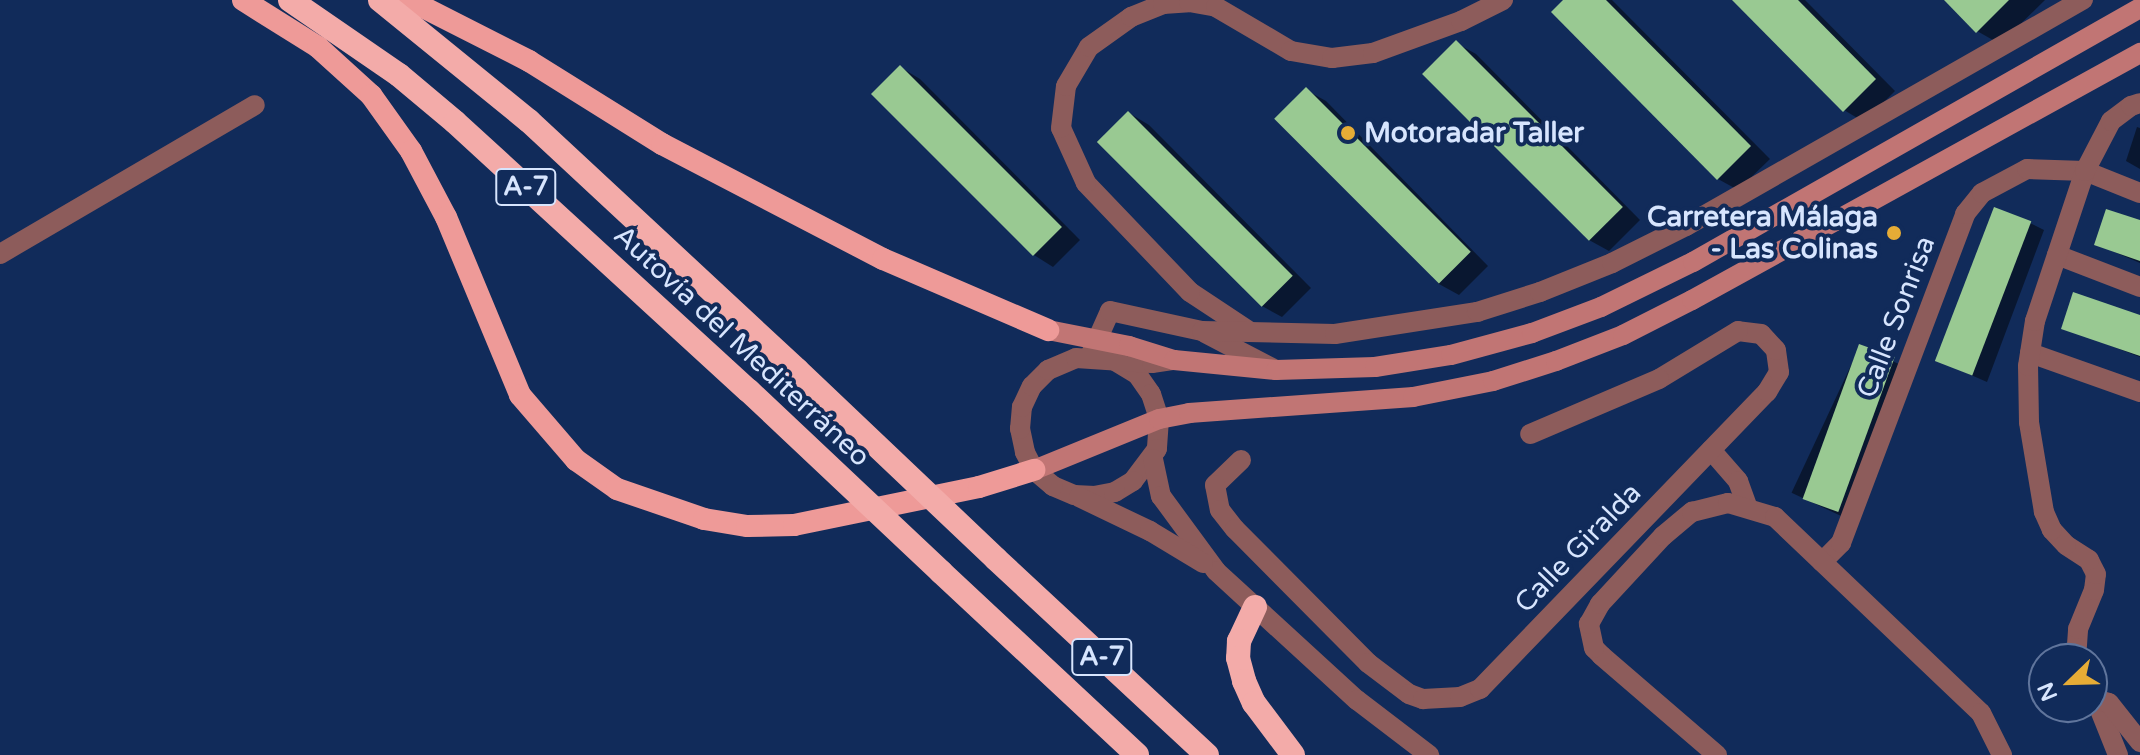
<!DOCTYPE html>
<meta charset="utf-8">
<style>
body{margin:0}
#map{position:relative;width:2140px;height:755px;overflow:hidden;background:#112b5a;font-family:"Varela Round",sans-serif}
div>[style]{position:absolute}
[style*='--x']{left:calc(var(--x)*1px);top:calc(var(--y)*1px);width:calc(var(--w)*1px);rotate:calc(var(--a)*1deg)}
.shadow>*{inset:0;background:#0007;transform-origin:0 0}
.building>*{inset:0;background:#99c992;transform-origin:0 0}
.minor>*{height:20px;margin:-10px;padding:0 10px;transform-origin:10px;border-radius:10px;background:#8d5c5b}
.secondary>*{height:20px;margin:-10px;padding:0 10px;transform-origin:10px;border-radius:10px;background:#c17574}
.trunk>*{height:22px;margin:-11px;padding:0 11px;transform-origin:11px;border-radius:11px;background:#ee9a98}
.motorway>*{height:24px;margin:-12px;padding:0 12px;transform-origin:12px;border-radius:12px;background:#f3aba9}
.motorway-bridge>*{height:24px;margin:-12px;padding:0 12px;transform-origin:12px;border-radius:12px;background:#f3aba9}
.dots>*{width:22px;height:22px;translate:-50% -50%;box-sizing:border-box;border:4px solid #112b5a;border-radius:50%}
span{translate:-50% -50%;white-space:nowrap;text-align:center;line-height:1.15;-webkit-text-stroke:8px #112b5a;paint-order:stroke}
.shield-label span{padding:2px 6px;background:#112b5a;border:2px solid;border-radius:6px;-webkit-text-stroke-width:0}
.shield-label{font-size:26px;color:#d7e5fe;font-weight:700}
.poi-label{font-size:28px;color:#d7e5fe;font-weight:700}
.left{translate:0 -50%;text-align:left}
.right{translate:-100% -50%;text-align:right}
.street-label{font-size:28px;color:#d7e5fe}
.north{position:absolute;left:2028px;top:643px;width:80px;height:80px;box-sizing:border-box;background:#112b5a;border:2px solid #60759c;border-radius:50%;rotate:247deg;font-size:22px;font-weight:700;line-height:32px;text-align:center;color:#d7e5fe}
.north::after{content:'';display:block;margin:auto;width:28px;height:36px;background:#e6ac36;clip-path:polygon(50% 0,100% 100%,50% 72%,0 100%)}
</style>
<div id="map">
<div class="shadow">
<i style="clip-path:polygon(1566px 0,1612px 0,1770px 159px,1738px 190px,1718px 179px,1553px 12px)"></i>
<i style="clip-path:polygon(1735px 0,1805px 0,1895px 91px,1864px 122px,1844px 110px)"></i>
<i style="clip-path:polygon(1946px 0,2045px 0,2000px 44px,1977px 31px)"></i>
<i style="clip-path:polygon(1456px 43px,1476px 54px,1640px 220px,1609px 251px,1589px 240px)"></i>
<i style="clip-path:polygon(900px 67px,920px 79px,1080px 240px,1053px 267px,1034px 255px)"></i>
<i style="clip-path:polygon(1306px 90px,1326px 101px,1488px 266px,1459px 295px,1439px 284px)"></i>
<i style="clip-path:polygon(1129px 113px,1149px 125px,1311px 288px,1282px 317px,1262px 306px)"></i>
<i style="clip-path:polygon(2137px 127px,2140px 128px,2140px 169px,2126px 161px)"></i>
<i style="clip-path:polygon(2140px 222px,2140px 263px,2096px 244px)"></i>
<i style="clip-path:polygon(2030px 223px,2044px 230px,1987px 382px,1939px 361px)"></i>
<i style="clip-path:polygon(2140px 317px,2140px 357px,2064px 328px)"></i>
<i style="left:1860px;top:346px;width:60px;height:162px;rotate:25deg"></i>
</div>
<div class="building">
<i style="clip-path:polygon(1563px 0,1606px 0,1751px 146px,1717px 180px,1551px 12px)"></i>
<i style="clip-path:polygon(1732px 0,1798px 0,1876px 79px,1843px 112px)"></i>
<i style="clip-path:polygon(1944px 0,2009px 0,1976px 33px)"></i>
<i style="left:1456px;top:40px;width:236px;height:48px;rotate:45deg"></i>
<i style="left:900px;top:65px;width:229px;height:41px;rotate:45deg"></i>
<i style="left:1306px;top:87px;width:233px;height:45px;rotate:45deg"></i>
<i style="left:1128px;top:111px;width:233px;height:44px;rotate:45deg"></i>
<i style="left:1994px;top:207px;width:40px;height:165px;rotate:21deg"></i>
<i style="clip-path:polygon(2106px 209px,2140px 220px,2140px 261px,2094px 245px)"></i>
<i style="clip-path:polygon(2073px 292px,2140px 315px,2140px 356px,2061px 329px)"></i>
<i style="left:1859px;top:344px;width:38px;height:165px;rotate:20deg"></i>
</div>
<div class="minor">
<i style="--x:0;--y:254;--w:295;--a:-30.3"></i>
<i style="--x:2057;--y:255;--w:89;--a:21.1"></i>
<i style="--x:1249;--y:331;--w:71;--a:-146.5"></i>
<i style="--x:1190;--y:292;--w:151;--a:-133.7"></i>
<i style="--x:1086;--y:183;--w:60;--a:-114.4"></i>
<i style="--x:1061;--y:128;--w:42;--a:-83.2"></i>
<i style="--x:1066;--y:86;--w:45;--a:-59.5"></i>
<i style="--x:1089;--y:47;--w:52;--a:-35.5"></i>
<i style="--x:1131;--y:17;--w:35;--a:-22"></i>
<i style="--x:1163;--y:4;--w:26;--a:-4"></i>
<i style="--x:1189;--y:2;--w:27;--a:10"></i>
<i style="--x:1216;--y:7;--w:87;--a:30.4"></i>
<i style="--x:1291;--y:51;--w:42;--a:9.7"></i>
<i style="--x:1332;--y:58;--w:41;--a:-7"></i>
<i style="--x:1373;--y:53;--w:94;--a:-20"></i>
<i style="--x:1461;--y:21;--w:47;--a:-26.6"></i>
<i style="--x:1205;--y:333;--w:76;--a:27.6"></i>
<i style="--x:2030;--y:353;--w:117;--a:19.5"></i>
<i style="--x:1090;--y:356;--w:49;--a:-66"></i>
<i style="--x:1110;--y:311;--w:94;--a:12.3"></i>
<i style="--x:1202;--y:331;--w:133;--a:1.3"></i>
<i style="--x:1335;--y:334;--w:144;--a:-8.8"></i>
<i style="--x:1477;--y:312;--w:66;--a:-17.6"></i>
<i style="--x:1540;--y:292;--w:78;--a:-21.9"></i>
<i style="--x:1612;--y:263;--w:83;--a:-26.6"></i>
<i style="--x:1686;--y:226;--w:457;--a:-29.7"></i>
<i style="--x:1115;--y:361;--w:26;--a:31"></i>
<i style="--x:1137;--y:374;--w:24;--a:55"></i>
<i style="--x:1151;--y:394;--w:26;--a:72"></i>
<i style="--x:1159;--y:419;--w:30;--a:94"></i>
<i style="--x:1157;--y:449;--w:40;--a:127"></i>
<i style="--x:1133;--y:481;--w:21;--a:149"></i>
<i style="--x:1115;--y:492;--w:20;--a:169"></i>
<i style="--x:1095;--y:496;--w:21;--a:-177"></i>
<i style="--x:1074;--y:495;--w:23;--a:-157"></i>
<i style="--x:1053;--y:486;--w:25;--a:-140"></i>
<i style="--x:1034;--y:470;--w:20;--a:-117"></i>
<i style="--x:1025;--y:452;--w:24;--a:-102"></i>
<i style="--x:1020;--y:429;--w:22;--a:-85"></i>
<i style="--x:1022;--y:407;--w:23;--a:-65"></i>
<i style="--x:1032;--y:386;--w:23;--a:-45"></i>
<i style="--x:1048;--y:370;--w:30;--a:-23"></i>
<i style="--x:1076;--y:358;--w:76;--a:3.8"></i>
<i style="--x:1152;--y:363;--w:22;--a:-8"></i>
<i style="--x:1711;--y:450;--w:41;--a:48.9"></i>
<i style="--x:1738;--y:481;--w:27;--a:70"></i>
<i style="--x:1153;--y:459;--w:38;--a:78"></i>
<i style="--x:1161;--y:496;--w:93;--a:53.7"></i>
<i style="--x:1216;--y:571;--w:191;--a:42.5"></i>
<i style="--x:1357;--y:700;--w:91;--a:37.4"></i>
<i style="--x:1241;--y:460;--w:36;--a:136"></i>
<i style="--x:1215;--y:485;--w:25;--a:79"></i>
<i style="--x:1220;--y:510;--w:24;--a:52"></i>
<i style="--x:1235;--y:529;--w:189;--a:45.2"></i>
<i style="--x:1368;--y:663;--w:51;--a:37.1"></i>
<i style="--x:1409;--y:694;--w:15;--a:20"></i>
<i style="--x:1423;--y:699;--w:37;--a:-3"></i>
<i style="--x:1460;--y:697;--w:22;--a:-22"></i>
<i style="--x:1480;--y:689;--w:413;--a:-46"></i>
<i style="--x:1767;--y:392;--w:23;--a:-59"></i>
<i style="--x:1779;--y:372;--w:22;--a:-98"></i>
<i style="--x:1776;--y:350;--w:22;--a:-133"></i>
<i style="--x:1761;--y:334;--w:23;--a:-173"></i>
<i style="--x:1738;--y:331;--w:92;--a:148.7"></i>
<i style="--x:1659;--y:379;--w:140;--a:156.9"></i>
<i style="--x:1079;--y:497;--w:79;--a:25.6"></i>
<i style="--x:1150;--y:531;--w:62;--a:31.1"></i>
<i style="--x:1822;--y:562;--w:27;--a:-45"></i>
<i style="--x:1841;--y:543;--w:352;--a:-69.3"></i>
<i style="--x:1965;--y:214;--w:27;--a:-51"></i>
<i style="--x:1982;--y:193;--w:51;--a:-28.1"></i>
<i style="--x:2027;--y:169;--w:58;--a:2"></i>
<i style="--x:2085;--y:171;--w:59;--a:21.8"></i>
<i style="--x:2076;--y:659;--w:30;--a:-86"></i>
<i style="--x:2078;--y:629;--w:42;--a:-67.7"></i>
<i style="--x:2094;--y:590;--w:16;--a:-83"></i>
<i style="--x:2096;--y:574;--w:16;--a:-117"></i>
<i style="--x:2089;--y:560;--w:27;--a:-147"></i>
<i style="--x:2066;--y:545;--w:21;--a:-133"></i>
<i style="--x:2052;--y:530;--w:20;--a:-114"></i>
<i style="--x:2044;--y:512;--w:91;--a:-99.5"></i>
<i style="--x:2029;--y:422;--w:56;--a:-91"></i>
<i style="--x:2028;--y:366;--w:46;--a:-81.2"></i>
<i style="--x:2035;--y:321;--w:158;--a:-71.6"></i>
<i style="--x:2085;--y:171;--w:56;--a:-62.5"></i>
<i style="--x:2111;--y:121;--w:25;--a:-37"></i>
<i style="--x:2131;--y:106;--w:9;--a:-18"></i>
<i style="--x:2092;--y:690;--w:70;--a:68.2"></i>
<i style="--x:2098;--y:700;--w:11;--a:15"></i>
<i style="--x:2109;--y:703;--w:50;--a:51.5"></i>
<i style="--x:1717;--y:755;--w:152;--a:-139.3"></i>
<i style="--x:1602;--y:656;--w:11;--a:-135"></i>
<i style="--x:1594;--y:648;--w:25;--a:-102"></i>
<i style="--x:1589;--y:624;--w:23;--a:-61"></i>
<i style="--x:1600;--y:604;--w:93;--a:-47.2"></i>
<i style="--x:1663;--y:536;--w:38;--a:-40"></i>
<i style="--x:1692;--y:512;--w:37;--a:-14"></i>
<i style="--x:1728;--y:503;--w:49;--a:16.6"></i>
<i style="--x:1775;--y:517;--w:284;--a:43.6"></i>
<i style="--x:1981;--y:713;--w:47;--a:63.4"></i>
</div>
<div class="secondary">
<i style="--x:1048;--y:330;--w:83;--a:11.2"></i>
<i style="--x:1129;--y:346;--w:47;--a:17.3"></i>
<i style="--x:1174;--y:360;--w:102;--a:5.6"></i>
<i style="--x:1276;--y:370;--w:99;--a:-1.7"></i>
<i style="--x:1375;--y:367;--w:77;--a:-9"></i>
<i style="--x:1451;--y:355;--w:84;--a:-15.2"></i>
<i style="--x:1532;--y:333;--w:74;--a:-20.6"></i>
<i style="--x:1601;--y:307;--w:102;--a:-26.1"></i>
<i style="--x:1693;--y:262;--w:514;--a:-29.61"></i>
<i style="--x:1034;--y:470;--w:135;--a:-22.2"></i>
<i style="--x:1159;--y:419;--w:31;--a:-11"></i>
<i style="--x:1189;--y:413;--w:225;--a:-4.1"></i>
<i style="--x:1413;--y:397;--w:82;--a:-11.3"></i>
<i style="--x:1493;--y:381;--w:66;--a:-17.6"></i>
<i style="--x:1556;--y:361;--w:72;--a:-21.2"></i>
<i style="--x:1623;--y:335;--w:77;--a:-26.9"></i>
<i style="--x:1692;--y:300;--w:512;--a:-28.87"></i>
</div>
<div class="trunk">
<i style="--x:243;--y:0;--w:89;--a:32.1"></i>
<i style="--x:318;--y:47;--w:72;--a:42.2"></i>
<i style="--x:371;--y:95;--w:69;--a:54.5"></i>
<i style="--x:411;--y:151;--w:75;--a:62.1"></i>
<i style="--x:446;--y:217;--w:193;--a:67.4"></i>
<i style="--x:520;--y:395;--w:86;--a:49.3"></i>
<i style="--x:576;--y:460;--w:50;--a:35.3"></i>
<i style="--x:617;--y:489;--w:92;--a:19"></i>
<i style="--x:704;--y:519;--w:44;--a:9.2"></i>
<i style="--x:747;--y:526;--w:47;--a:-1.2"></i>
<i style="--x:794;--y:525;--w:189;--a:-11.6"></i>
<i style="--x:979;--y:487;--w:58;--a:-17.2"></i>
<i style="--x:409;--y:0;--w:135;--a:26.9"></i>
<i style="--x:529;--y:61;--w:157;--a:32"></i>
<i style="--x:662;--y:144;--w:249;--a:27.5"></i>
<i style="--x:883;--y:259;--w:180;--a:23.3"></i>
</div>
<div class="motorway">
<i style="--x:290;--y:0;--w:132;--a:34.5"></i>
<i style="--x:399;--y:75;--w:73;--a:40"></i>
<i style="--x:455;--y:122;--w:398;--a:42.5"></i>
<i style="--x:380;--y:0;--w:192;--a:39.1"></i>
<i style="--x:529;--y:121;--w:366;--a:42.9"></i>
<i style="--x:996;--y:559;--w:288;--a:42.9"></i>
<i style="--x:941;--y:572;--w:268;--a:43"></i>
<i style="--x:1255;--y:607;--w:38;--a:115"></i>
<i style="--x:1239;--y:641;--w:17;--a:93"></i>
<i style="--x:1238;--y:658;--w:24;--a:75"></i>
<i style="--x:1244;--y:681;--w:24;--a:66"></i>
<i style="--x:1254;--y:703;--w:65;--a:53.1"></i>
</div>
<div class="motorway-bridge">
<i style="--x:797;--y:370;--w:274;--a:43.5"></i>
<i style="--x:749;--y:391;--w:264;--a:43.3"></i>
</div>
<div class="dots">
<i style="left:1348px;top:133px;background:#e6ac36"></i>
<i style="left:1894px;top:233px;background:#e6ac36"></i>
</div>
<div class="shield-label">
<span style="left:526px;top:187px">A-7</span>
<span style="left:1102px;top:657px">A-7</span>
</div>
<div class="poi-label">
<span class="left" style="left:1364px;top:133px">Motoradar Taller</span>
<span class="right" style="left:1878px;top:233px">Carretera Málaga<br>- Las Colinas</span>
</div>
<div class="street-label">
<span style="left:1896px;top:317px;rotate:-69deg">Calle Sonrisa</span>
<span style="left:742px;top:346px;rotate:43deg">Autovía del Mediterráneo</span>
<span style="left:1578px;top:548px;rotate:-46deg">Calle Giralda</span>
</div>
<div class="north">N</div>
</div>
